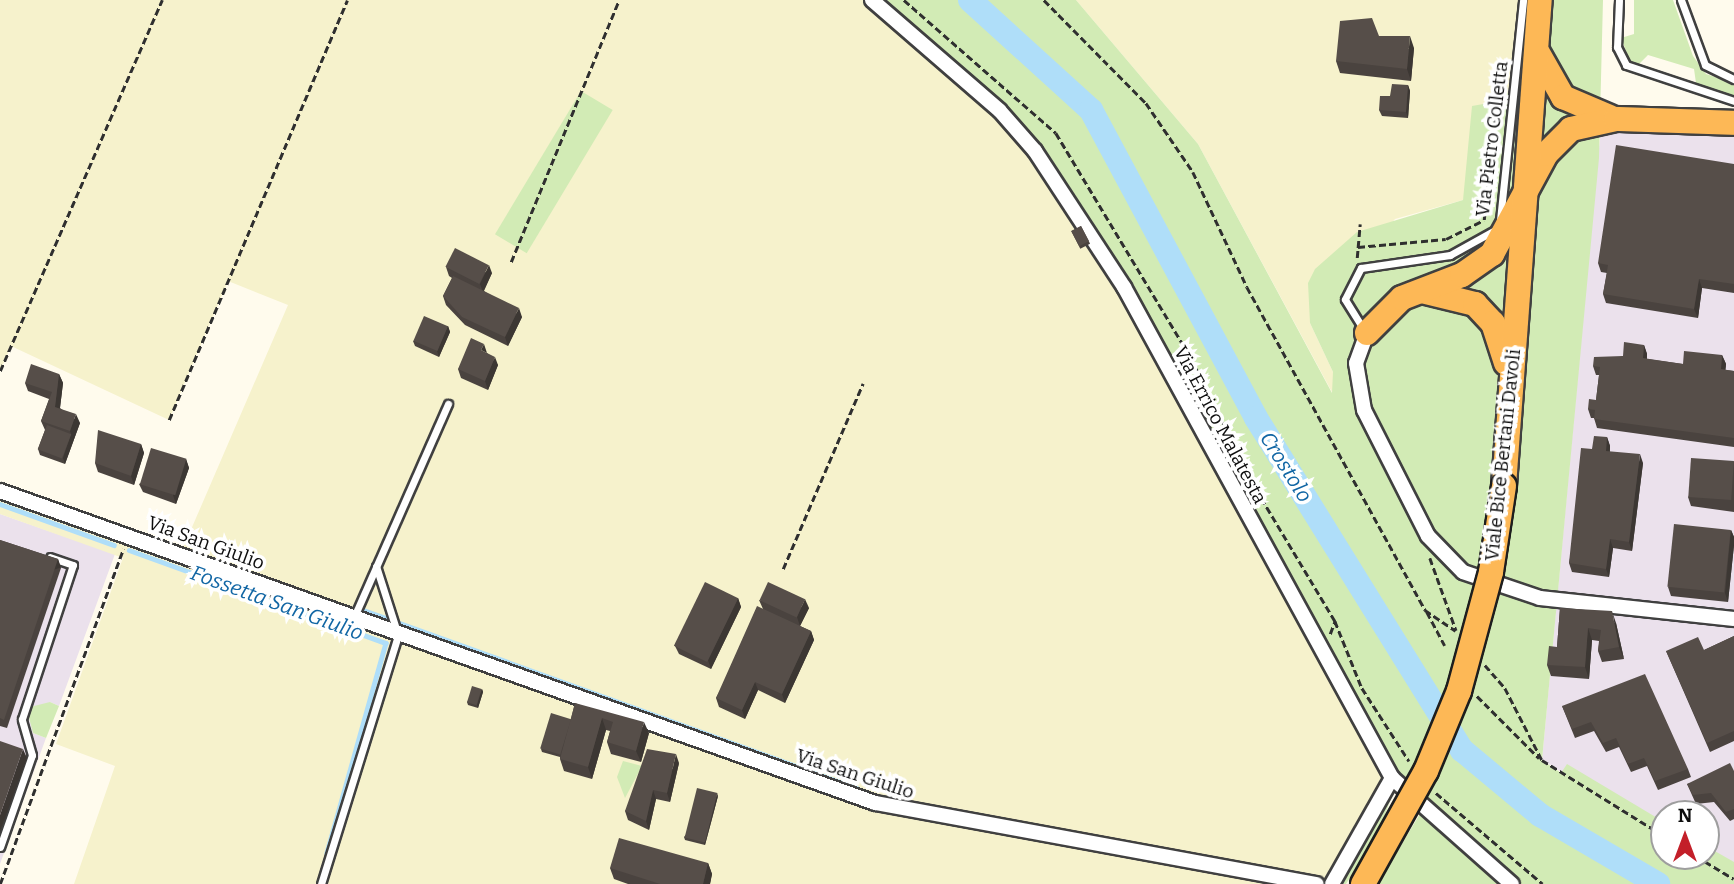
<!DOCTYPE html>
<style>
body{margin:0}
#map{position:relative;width:1734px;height:884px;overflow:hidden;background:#fffbed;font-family:Bitter,serif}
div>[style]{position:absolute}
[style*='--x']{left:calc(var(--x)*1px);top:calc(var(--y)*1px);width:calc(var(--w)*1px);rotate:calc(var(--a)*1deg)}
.industrial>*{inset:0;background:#ebe1ec}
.farmland>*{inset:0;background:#f6f2cc}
.green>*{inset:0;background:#d2ebb5;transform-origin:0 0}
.stream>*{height:4.5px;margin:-2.25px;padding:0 2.25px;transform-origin:2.25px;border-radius:2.25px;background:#afdef9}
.river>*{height:24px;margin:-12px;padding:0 12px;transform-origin:12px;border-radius:12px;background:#afdef9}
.path>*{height:2.5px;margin-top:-1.25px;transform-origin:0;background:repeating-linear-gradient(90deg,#2f2f2f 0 7px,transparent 0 10.5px)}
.roads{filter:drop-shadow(2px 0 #404040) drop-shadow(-2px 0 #404040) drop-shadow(0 2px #404040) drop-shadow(0 -2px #404040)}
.service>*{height:7px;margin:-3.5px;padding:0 3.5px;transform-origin:3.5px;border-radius:3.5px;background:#fff}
.minor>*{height:14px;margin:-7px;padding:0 7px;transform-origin:7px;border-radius:7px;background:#fff}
.trunk>*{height:24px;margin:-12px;padding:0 12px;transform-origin:12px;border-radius:12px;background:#fdb856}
.bridges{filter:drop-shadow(2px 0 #1e1e1e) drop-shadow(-2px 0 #1e1e1e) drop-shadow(0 2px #1e1e1e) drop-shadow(0 -2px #1e1e1e)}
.trunk-bridge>*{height:24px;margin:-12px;padding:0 12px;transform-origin:12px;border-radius:12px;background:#fdb856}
.wall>*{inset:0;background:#4a433f;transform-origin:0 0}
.shaded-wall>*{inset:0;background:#3c3733;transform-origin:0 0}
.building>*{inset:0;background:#564e49;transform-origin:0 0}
span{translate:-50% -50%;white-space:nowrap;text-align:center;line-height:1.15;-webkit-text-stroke:7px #fff;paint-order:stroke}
.street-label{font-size:19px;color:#0d0d0d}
.water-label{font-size:21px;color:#1166a4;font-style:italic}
.north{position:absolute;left:1650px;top:800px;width:70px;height:70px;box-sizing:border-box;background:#fff;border:2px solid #9e9e9e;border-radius:50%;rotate:0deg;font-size:19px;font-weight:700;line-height:28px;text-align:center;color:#0d0d0d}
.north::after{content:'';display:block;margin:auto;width:24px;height:32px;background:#c31f29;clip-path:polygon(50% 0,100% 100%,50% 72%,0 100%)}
</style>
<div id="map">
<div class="industrial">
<i style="clip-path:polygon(1603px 106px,1734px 114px,1734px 883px,1706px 856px,1706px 814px,1664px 814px,1664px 838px,1542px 760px)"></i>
<i style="clip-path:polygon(0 514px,115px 554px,59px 706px,50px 702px,33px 733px,46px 738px,0 864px)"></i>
</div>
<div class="farmland">
<i style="clip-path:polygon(0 0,875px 0,1035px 145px,1067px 191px,1397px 781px,1339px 884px,74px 884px,115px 766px,56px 744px,123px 558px,0 514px,0 491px,180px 555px,288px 305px,228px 281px,169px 420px,11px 346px,0 371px)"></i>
<i style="clip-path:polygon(1076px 0,1523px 0,1515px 86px,1500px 101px,1463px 200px,1395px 219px,1310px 323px,1333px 372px,1333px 394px,1198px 144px)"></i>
</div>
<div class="green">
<i style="clip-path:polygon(875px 0,1076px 0,1198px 144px,1332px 393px,1333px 372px,1310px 323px,1308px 283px,1315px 269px,1357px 232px,1463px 200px,1472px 106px,1500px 101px,1514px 86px,1523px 0,1603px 0,1599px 158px,1542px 760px,1561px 773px,1567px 764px,1664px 822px,1664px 856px,1706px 856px,1706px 846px,1734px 862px,1734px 884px,1518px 884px,1397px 781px,1035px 146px)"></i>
<i style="clip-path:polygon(1634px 0,1673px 0,1693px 56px,1706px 74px,1734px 83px,1734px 96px,1696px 83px,1694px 69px,1648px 55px,1638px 65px,1630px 61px,1621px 38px,1634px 34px)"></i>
<i style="left:581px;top:91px;width:37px;height:167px;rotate:31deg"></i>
<i style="clip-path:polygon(50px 702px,59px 706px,46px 738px,33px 733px,28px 714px,30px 707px)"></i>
<i style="clip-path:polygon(623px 761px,642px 766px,625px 798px,617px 777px)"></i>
<i style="clip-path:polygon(1393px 793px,1379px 831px,1346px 884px,1339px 884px)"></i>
<i style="clip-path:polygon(1421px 812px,1507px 884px,1378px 884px)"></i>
</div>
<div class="stream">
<i style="--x:0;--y:504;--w:121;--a:19.8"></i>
<i style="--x:129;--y:550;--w:273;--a:19.9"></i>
<i style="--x:386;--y:643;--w:218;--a:105.7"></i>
<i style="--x:358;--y:608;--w:530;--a:19.84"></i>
</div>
<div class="river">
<i style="--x:970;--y:0;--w:164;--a:42.3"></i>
<i style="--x:1091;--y:110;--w:349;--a:61.8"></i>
<i style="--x:1256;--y:418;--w:391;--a:58.2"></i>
<i style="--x:1462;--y:750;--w:102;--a:39.8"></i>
<i style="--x:1540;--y:815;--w:137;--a:30.3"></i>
</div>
<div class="path">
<i style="--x:904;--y:0;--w:202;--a:41.2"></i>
<i style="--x:1056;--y:133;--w:260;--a:59"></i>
<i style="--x:1190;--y:356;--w:148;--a:63.6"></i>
<i style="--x:1256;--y:489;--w:154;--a:59.1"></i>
<i style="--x:1335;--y:621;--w:72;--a:68.1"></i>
<i style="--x:1362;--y:688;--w:87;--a:57.2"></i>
<i style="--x:1044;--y:0;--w:145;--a:45.3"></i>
<i style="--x:1146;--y:103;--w:83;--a:55.7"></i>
<i style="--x:1193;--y:172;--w:127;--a:64.8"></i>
<i style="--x:1247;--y:287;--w:369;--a:61.1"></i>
<i style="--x:1425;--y:610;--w:37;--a:34"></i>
<i style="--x:1358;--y:247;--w:88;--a:-5.2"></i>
<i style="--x:1446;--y:239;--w:42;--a:-26.6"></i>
<i style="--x:1484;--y:220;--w:124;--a:-84"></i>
<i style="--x:1497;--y:97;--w:9;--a:-41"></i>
<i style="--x:1357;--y:258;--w:34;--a:-85"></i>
<i style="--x:511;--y:262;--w:283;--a:-67.6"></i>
<i style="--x:0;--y:371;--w:405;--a:-66.4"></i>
<i style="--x:169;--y:420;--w:456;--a:-67"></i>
<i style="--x:1430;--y:558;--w:77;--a:70.1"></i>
<i style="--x:783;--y:569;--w:202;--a:-66.7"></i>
<i style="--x:1427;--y:612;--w:38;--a:62"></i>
<i style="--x:1330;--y:634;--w:14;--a:-69"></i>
<i style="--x:1485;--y:665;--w:30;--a:49"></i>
<i style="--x:1505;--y:688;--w:81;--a:62.8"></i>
<i style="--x:1542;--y:760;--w:144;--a:31.9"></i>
<i style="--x:1477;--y:696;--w:88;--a:45"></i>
<i style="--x:1436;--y:793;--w:140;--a:40.4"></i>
<i style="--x:1696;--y:856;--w:44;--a:31.2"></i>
<i style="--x:0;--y:884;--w:357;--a:-69.8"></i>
</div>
<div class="roads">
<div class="service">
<i style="--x:1619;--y:0;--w:47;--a:92.4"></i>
<i style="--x:1617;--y:47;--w:20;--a:63"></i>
<i style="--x:1626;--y:65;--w:114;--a:18.4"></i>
<i style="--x:1681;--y:0;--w:69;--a:69.7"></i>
<i style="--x:1705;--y:65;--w:32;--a:26"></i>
<i style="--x:1500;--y:220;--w:221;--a:-84"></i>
<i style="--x:1364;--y:330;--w:36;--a:-122"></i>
<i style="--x:1345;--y:299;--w:35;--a:-63"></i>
<i style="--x:1361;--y:268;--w:90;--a:-8.3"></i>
<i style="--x:1450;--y:255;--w:51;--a:-29.1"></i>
<i style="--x:354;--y:617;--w:233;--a:-66.2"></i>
<i style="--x:0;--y:847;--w:97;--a:-70.8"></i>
<i style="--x:32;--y:755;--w:37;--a:-106"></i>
<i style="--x:22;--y:719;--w:162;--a:-71.7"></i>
<i style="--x:73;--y:565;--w:24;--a:-161"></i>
<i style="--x:321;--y:884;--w:261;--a:-72.8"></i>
<i style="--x:398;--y:635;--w:72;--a:-107.7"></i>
</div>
<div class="minor">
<i style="--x:872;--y:0;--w:169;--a:40.9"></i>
<i style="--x:1000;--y:111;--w:53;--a:48.8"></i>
<i style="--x:1035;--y:151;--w:163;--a:56.8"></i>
<i style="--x:1124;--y:287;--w:559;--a:61.37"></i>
<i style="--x:1392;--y:778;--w:160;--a:41.5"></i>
<i style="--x:1367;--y:333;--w:32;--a:110"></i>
<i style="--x:1356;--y:363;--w:48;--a:80.3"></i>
<i style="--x:1364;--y:410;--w:141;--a:63.1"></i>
<i style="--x:1428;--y:536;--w:50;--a:45.8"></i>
<i style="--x:1463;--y:572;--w:81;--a:18.7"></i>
<i style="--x:1540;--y:598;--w:195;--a:6.2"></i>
<i style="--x:0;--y:491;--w:929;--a:19.62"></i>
<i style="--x:875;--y:803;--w:449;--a:10.4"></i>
<i style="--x:1332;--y:884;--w:122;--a:-60.5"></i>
</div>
<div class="trunk">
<i style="--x:1538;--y:53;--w:51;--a:60.4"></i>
<i style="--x:1563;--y:97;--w:51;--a:23.1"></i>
<i style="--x:1422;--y:291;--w:55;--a:13.8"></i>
<i style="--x:1475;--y:304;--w:26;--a:47"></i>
<i style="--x:1493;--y:323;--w:42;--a:72"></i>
<i style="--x:1367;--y:333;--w:49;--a:-45"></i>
<i style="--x:1402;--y:298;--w:64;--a:-21"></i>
<i style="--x:1462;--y:275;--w:37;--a:-35"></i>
<i style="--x:1492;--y:254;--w:114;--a:-61.6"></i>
<i style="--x:1546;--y:154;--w:35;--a:-45"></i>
<i style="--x:1571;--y:129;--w:46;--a:-12.5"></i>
<i style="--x:1616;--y:119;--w:118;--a:1.9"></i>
<i style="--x:1504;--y:486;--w:487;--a:-85.8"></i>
</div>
</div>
<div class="bridges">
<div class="trunk-bridge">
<i style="--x:1363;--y:884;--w:129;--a:-60.9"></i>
<i style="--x:1426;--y:771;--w:87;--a:-67.6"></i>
<i style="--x:1459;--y:691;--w:123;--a:-74.9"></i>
<i style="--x:1491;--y:572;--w:87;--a:-81.4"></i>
</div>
</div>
<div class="wall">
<i style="clip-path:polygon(1414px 48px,1411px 81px,1340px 73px,1336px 61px)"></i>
<i style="clip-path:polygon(1503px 76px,1502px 82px,1493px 81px,1492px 78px)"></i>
<i style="clip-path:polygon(1408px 85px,1410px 91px,1408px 118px,1382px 116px,1379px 110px,1390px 96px)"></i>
<i style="clip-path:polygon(1734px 164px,1734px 293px,1702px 288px,1698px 318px,1606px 303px,1603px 294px,1607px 273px,1601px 272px,1598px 263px)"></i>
<i style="left:1081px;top:226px;width:20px;height:11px;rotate:63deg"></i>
<i style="clip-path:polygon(446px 267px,492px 273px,484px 291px,522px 317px,508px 346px,465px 325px,446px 305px,443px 296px,452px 278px,449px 276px)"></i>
<i style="clip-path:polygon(448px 326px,450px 332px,439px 357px,415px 346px,413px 341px)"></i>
<i style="clip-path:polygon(1644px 345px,1647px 354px,1647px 359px,1683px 364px,1722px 355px,1726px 364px,1725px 370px,1734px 371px,1734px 447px,1597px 428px,1594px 418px,1591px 418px,1588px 409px,1596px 400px,1599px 375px,1596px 375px,1593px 366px,1623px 356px)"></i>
<i style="clip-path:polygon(487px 353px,498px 365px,488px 390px,461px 378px,458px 369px)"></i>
<i style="clip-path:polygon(59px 374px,63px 383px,60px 408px,80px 423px,65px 464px,40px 455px,38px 449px,45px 430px,41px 421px,49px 399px,28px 391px,25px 383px)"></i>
<i style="clip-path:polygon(1607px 437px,1610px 446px,1610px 452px,1643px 463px,1632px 551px,1613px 548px,1609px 577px,1572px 572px,1569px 563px,1592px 449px)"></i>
<i style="clip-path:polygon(141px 444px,144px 453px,134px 485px,98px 472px,95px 463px)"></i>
<i style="clip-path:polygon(186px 459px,189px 468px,176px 504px,143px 492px,139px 484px)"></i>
<i style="clip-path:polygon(1734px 461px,1734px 512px,1691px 506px,1688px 497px)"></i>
<i style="clip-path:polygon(1731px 530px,1734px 537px,1734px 545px,1728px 602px,1671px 596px,1668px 587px)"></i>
<i style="clip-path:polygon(0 540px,58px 559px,61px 568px,7px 728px,0 726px)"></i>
<i style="clip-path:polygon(738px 598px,741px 607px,711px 669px,679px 654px,675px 646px)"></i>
<i style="clip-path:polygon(759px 600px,809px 608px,800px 626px,811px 631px,814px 640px,785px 703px,758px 690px,745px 719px,719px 707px,716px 698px,763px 609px)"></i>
<i style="clip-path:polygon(1560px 608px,1616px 623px,1624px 659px,1602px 662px,1598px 651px,1599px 641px,1592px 640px,1589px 679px,1551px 676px,1547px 665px,1557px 647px)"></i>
<i style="clip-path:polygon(1734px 636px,1734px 741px,1710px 752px,1666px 651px,1704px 650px)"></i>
<i style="clip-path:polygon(482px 689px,483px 692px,478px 708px,468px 705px,467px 702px)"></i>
<i style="clip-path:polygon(575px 703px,649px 733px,641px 762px,611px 754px,607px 742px,610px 731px,606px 730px,592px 779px,564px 771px,560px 759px,560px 757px,542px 752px,541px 749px,571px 719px)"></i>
<i style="clip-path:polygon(1562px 706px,1688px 769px,1691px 777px,1658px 790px,1647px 766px,1631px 772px,1619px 747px,1606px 752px,1594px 731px,1575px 738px)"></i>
<i style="clip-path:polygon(679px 763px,670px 802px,656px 799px,649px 830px,628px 820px,625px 811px)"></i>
<i style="clip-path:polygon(1734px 771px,1734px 819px,1730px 821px,1714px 802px,1696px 804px,1687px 784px)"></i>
<i style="clip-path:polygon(718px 796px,705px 845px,685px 840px,684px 837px)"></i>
<i style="clip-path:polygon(708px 863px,712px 874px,710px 884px,628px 884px,614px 879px,610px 868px)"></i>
</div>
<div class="shaded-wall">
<i style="clip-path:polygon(1410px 36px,1414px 48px,1411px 81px,1407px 69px)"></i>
<i style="clip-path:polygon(1408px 85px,1410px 91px,1408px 118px,1406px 112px)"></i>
<i style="clip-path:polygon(489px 265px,492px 273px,483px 292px,480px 284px)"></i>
<i style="clip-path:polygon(1699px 279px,1702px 288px,1698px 318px,1694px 309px)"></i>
<i style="clip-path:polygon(519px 308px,522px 317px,508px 346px,505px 337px)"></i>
<i style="clip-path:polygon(448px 326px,450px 332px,439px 357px,437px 351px)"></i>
<i style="clip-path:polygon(484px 344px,487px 353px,481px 350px)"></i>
<i style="clip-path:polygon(1644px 345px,1647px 354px,1646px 367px,1643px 358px)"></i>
<i style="clip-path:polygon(1722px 355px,1726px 364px,1725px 378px,1721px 369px)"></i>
<i style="clip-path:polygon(495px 357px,498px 365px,488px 390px,485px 381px)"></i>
<i style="clip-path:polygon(59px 374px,63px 383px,59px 416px,55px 407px)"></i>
<i style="clip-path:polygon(76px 414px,80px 423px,65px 464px,63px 458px,71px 434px,70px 431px)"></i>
<i style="clip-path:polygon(1607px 437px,1610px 446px,1609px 460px,1606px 451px)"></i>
<i style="clip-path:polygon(141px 444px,144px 453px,134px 485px,131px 476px)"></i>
<i style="clip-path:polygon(1640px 454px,1643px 463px,1632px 551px,1629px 542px)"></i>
<i style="clip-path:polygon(186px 459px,189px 468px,176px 504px,173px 495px)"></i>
<i style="clip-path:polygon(1731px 530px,1734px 537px,1734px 545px,1728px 602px,1725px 593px)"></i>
<i style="clip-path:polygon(1610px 539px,1613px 548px,1609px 577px,1606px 569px)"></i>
<i style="left:58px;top:559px;width:9px;height:170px;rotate:72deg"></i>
<i style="clip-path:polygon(738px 598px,741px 607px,711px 669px,708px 660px)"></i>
<i style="clip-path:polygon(805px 599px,809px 608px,800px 626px,797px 617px)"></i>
<i style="clip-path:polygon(1612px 611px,1616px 623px,1624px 659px,1619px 647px)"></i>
<i style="clip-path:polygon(1588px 628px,1592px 640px,1589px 679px,1585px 667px)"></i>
<i style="clip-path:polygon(811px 631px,814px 640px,785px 703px,782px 694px)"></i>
<i style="clip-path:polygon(755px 682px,758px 690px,745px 719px,742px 710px)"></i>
<i style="clip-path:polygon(482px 689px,483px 692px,478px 708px,477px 705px)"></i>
<i style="clip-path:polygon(602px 718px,606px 730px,592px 779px,588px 767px)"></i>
<i style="clip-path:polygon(644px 722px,649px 733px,641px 762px,636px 751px)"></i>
<i style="clip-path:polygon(23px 749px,27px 758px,0 832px,0 815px)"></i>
<i style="clip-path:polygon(676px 754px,679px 763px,670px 802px,667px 793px)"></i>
<i style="clip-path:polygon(653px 790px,656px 799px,649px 830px,646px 821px)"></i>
<i style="clip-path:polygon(717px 793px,718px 796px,705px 845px,704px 843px)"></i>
<i style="clip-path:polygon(708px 863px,712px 874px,710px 884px,703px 884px)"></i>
</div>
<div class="building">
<i style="clip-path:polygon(1372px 18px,1379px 36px,1410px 36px,1407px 69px,1336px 61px,1340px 21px)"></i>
<i style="clip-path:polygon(1493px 71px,1502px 73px,1501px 79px,1492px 78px)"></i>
<i style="clip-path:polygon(1392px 84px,1408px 85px,1406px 112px,1379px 110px,1380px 96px,1390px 96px)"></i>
<i style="clip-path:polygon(1616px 145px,1734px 164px,1734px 284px,1699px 279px,1694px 309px,1603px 294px,1608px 265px,1598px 263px)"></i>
<i style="left:1081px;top:226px;width:17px;height:11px;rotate:62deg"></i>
<i style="left:455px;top:248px;width:38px;height:21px;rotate:27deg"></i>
<i style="clip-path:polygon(453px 276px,519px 308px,505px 337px,462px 317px,443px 296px)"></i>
<i style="left:424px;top:316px;width:26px;height:27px;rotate:23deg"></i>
<i style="clip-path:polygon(471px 338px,484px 344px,481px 350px,495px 357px,485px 381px,458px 369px)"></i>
<i style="clip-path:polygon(1624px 342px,1644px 345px,1643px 358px,1683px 364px,1684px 351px,1722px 355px,1721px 369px,1734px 371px,1734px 438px,1594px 419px,1595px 410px,1588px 409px,1589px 399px,1596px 400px,1600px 367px,1593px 366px,1594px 357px,1623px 356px)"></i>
<i style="clip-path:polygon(31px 364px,59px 374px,55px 407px,76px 414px,70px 431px,41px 421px,52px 392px,25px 383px)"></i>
<i style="left:47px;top:425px;width:26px;height:26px;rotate:21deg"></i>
<i style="clip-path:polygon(98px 430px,141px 444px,131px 476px,95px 463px)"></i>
<i style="clip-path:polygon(1594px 436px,1607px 437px,1606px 451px,1640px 454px,1629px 542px,1610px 539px,1606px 569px,1569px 563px,1581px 448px,1592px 449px)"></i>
<i style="left:151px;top:448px;width:37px;height:38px;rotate:17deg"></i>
<i style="left:1691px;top:458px;width:43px;height:39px;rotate:4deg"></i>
<i style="left:1674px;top:524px;width:57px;height:63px;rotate:6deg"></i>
<i style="clip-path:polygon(0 540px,58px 559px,4px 720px,0 718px)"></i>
<i style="left:705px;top:582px;width:37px;height:71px;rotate:26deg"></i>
<i style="left:768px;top:582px;width:41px;height:20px;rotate:25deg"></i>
<i style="clip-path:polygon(757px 606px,811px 631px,782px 694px,755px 682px,742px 710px,716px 698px)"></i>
<i style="clip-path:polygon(1560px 608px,1612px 611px,1619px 647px,1598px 651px,1601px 630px,1588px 628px,1585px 667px,1547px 665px,1549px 646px,1557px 647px)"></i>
<i style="clip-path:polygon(1734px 636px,1734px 731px,1707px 743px,1666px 651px,1698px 637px,1704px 650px)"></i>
<i style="clip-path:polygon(1645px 674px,1688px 769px,1655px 781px,1644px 758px,1628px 764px,1616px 738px,1603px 743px,1591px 722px,1572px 729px,1562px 706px)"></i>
<i style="left:472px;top:686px;width:10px;height:17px;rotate:17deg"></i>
<i style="clip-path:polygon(575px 703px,644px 722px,636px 751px,607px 742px,613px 722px,602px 718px,588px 767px,560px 759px)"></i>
<i style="left:551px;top:713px;width:21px;height:37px;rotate:17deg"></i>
<i style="clip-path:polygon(0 741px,23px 749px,0 815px)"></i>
<i style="clip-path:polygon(647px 749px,676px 754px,667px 793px,653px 790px,646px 821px,625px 811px)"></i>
<i style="clip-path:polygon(1730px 763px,1734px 771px,1734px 809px,1726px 812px,1711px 793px,1693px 795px,1687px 784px)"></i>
<i style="left:697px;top:788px;width:21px;height:51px;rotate:14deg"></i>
<i style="clip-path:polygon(619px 838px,708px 863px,703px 884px,660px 884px,610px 868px)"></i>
</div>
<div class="street-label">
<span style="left:1492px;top:139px;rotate:-83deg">Via Pietro Colletta</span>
<span style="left:1220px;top:425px;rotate:62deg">Via Errico Malatesta</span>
<span style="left:1503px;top:455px;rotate:-84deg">Viale Bice Bertani Davoli</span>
<span style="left:206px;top:543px;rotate:20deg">Via San Giulio</span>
<span style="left:855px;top:774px;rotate:18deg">Via San Giulio</span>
</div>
<div class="water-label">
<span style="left:1286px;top:467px;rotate:58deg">Crostolo</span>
<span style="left:277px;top:603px;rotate:20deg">Fossetta San Giulio</span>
</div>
<div class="north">N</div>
</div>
